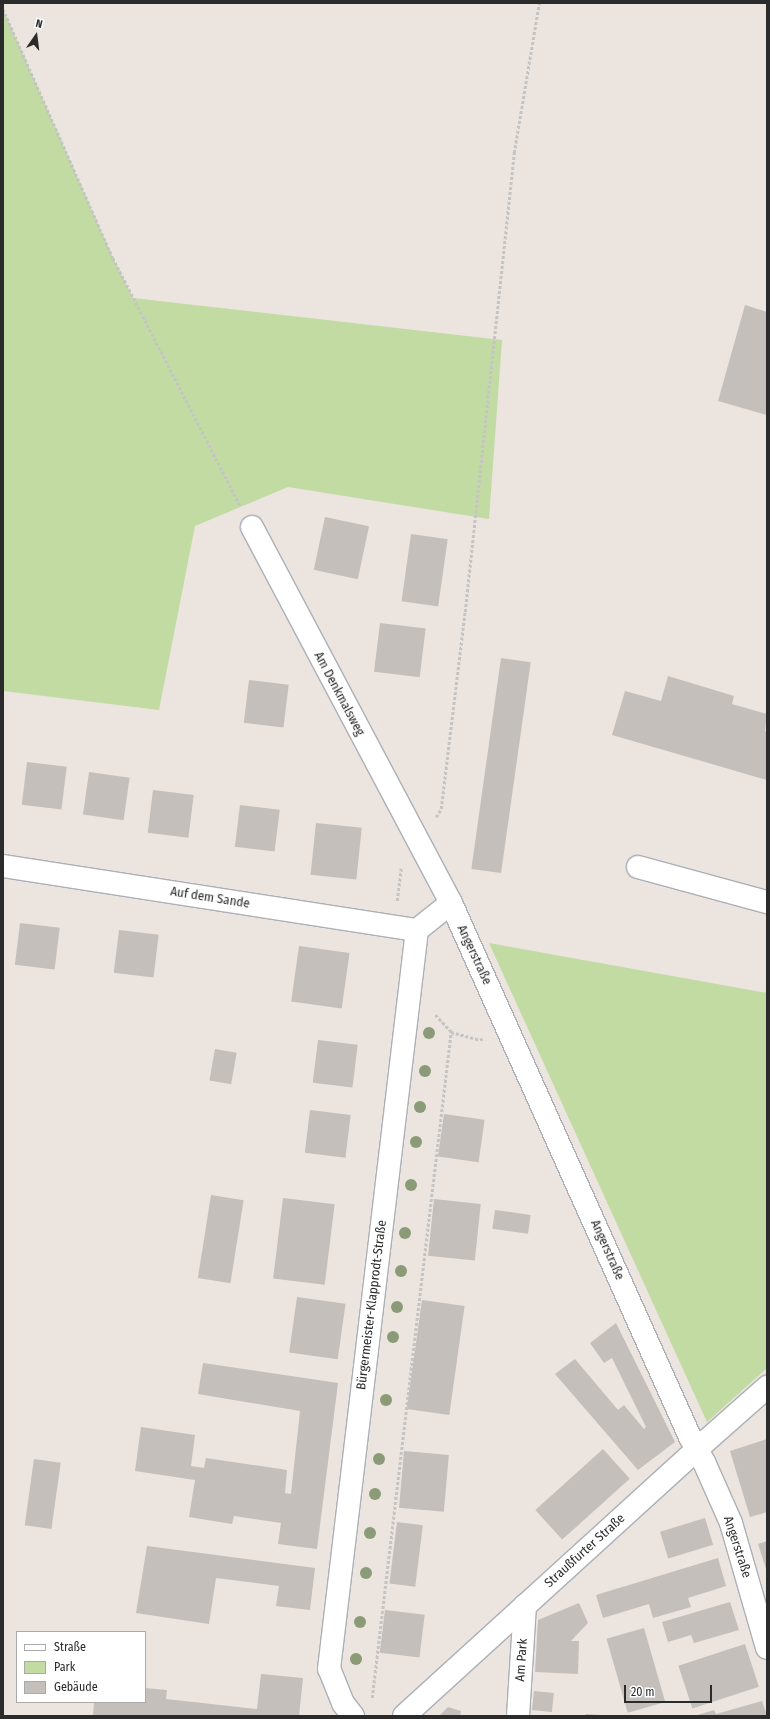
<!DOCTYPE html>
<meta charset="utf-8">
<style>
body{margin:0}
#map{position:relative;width:770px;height:1719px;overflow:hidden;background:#ebe4df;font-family:"Fira Sans Condensed",sans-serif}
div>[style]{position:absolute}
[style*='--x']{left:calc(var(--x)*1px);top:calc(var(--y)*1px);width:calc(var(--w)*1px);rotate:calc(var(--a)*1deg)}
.green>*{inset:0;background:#c1dba3}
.building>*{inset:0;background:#c4bfbb;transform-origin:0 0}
.path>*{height:2.5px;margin-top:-1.25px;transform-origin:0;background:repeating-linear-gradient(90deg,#c4c4c4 0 3px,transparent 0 5px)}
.roads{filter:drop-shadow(1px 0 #acb0b6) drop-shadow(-1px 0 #acb0b6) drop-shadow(0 1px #acb0b6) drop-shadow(0 -1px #acb0b6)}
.minor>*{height:22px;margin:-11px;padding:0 11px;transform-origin:11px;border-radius:11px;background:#fff}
.trees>*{width:12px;height:12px;margin:-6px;border-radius:50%;background:#8b9b78}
span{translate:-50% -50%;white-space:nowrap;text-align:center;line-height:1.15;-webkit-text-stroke:3.5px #fff;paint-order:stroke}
.street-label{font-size:13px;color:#2b2b2b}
.frame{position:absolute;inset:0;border:4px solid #2b2b2b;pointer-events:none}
.legend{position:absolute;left:16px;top:1631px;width:130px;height:72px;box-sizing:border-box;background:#fff;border:1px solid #aaa;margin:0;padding:5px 7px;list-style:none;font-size:12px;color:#2b2b2b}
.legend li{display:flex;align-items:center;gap:8px;height:20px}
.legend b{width:20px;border:1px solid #aaa}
.north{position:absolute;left:16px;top:16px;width:40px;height:40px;-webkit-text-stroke:3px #fff;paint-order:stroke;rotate:14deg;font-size:11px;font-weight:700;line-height:16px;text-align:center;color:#2b2b2b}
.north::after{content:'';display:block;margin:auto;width:14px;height:18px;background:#2b2b2b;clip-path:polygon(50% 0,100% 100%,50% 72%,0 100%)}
.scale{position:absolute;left:624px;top:1685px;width:88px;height:18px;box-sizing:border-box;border:2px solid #2b2b2b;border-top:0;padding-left:5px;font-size:12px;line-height:14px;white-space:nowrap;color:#2b2b2b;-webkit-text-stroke:3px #fff;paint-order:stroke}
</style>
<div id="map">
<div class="green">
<i style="clip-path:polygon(3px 9px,113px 258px,133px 298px,502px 340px,489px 519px,288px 487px,195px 526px,159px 710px,3px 691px)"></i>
<i style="clip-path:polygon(489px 943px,767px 993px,767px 1368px,707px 1422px)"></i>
</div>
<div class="building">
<i style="clip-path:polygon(745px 305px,767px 312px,767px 415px,718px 401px)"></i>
<i style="left:325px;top:517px;width:45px;height:54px;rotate:12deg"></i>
<i style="left:411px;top:534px;width:37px;height:68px;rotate:8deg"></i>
<i style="left:380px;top:623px;width:46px;height:49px;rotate:7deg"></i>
<i style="left:501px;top:658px;width:30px;height:213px;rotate:8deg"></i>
<i style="clip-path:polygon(668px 676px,734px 696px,732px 704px,767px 714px,765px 731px,767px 732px,767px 780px,612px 735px,625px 691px,661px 701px)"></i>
<i style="left:249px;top:680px;width:40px;height:43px;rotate:7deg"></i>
<i style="left:27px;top:762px;width:40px;height:43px;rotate:7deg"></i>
<i style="left:89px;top:772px;width:41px;height:43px;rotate:8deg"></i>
<i style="left:153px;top:790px;width:41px;height:43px;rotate:7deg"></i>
<i style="left:240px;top:805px;width:40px;height:42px;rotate:7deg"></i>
<i style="left:316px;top:823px;width:46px;height:52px;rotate:6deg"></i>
<i style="left:20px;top:923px;width:40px;height:42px;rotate:7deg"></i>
<i style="left:119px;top:930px;width:40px;height:43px;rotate:7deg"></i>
<i style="left:299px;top:946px;width:51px;height:56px;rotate:8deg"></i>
<i style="left:318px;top:1040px;width:40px;height:43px;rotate:7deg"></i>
<i style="left:215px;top:1049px;width:22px;height:32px;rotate:10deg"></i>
<i style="left:310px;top:1110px;width:41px;height:43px;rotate:7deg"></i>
<i style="left:444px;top:1114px;width:41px;height:43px;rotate:8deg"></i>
<i style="left:211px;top:1195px;width:33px;height:84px;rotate:9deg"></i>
<i style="left:283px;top:1198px;width:52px;height:81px;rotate:7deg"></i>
<i style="left:434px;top:1199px;width:47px;height:57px;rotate:6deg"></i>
<i style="left:495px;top:1210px;width:36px;height:19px;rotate:8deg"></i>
<i style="left:297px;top:1297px;width:49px;height:56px;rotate:8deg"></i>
<i style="left:422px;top:1300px;width:43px;height:110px;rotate:8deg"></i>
<i style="clip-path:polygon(616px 1323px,675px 1442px,638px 1470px,555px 1374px,575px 1359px,618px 1410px,624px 1405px,644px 1429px,646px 1427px,612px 1358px,604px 1363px,590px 1343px)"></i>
<i style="clip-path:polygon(203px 1363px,338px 1383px,317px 1549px,278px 1544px,281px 1523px,234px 1516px,232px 1524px,189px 1517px,195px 1480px,135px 1471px,141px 1427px,195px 1435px,191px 1466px,204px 1468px,206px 1458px,287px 1470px,285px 1493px,291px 1494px,300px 1411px,198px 1394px)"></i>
<i style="clip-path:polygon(767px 1439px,767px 1512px,750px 1517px,730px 1451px)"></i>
<i style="left:603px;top:1449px;width:40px;height:91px;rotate:48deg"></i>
<i style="left:404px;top:1451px;width:45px;height:57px;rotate:5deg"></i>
<i style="left:34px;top:1459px;width:27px;height:67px;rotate:8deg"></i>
<i style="left:705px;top:1518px;width:28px;height:47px;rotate:73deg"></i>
<i style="left:397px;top:1522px;width:26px;height:62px;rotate:7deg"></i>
<i style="clip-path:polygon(767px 1541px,767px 1572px,758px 1544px)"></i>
<i style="clip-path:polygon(147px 1546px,315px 1568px,310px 1610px,276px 1606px,279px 1586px,216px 1578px,209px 1624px,136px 1613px)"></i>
<i style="clip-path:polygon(718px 1558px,726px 1586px,688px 1598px,691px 1607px,653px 1618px,649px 1604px,603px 1618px,596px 1595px)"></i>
<i style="clip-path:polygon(730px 1602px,739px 1630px,694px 1643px,691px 1635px,668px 1642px,662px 1622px)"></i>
<i style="clip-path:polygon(579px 1603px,588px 1623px,571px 1641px,579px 1641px,578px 1674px,535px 1672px,538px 1620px)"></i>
<i style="left:385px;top:1610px;width:40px;height:43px;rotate:7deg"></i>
<i style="left:644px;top:1628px;width:77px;height:39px;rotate:74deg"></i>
<i style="left:745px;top:1644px;width:45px;height:70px;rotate:72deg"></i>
<i style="clip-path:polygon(261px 1674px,303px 1678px,299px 1716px,93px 1716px,94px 1702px,145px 1702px,145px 1688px,167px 1690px,166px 1699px,257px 1709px)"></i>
<i style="left:534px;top:1691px;width:20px;height:19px;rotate:6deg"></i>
<i style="clip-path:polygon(762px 1701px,767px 1716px,694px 1716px,714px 1710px,716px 1714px)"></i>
<i style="clip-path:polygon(448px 1707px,461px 1711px,460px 1716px,439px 1716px)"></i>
<i style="clip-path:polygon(585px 1714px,601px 1715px,601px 1716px,586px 1716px)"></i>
</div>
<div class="path">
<i style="--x:3;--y:9;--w:272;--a:66.2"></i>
<i style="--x:113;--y:258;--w:278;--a:62.8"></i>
<i style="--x:436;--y:817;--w:9;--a:-58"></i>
<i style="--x:441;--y:809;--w:198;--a:-83.1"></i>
<i style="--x:465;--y:612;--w:462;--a:-83.9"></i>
<i style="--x:514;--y:153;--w:152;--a:-80.5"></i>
<i style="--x:397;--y:901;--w:33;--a:-83"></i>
<i style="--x:451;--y:1032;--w:30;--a:15"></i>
<i style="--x:480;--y:1040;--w:4;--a:-34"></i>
<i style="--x:372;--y:1698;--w:671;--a:-83.24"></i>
<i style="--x:451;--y:1032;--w:25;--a:-133"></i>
</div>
<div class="roads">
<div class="minor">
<i style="--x:252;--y:527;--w:425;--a:62.1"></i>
<i style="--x:451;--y:903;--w:585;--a:65.89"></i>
<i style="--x:690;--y:1437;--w:29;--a:61"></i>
<i style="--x:704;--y:1462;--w:67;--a:66.1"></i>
<i style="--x:731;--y:1523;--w:130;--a:73.9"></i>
<i style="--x:3;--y:866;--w:419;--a:8.8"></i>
<i style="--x:638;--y:867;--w:134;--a:15.2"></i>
<i style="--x:353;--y:1716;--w:16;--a:-128"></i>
<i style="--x:343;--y:1703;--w:37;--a:-112"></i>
<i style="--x:329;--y:1669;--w:744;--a:-83.21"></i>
<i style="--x:417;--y:930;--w:43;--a:-38.5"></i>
<i style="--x:404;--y:1716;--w:396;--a:-42.3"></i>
<i style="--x:697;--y:1449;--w:94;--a:-41.5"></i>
<i style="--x:518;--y:1716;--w:111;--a:-86.4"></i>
</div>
</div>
<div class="trees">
<i style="left:429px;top:1033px"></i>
<i style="left:425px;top:1071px"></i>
<i style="left:420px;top:1107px"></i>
<i style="left:416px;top:1142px"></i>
<i style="left:411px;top:1185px"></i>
<i style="left:405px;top:1233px"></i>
<i style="left:401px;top:1271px"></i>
<i style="left:397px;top:1307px"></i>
<i style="left:393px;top:1337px"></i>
<i style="left:386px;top:1400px"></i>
<i style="left:379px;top:1459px"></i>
<i style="left:375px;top:1494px"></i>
<i style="left:370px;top:1533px"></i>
<i style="left:366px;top:1573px"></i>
<i style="left:360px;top:1622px"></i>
<i style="left:356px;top:1659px"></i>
</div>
<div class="street-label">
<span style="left:339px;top:694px;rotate:62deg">Am Denkmalsweg</span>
<span style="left:210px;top:898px;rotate:9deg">Auf dem Sande</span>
<span style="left:474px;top:955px;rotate:65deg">Angerstraße</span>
<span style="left:607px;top:1250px;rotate:66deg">Angerstraße</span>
<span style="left:372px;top:1305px;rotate:-83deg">Bürgermeister-Klapprodt-Straße</span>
<span style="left:737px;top:1547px;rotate:72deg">Angerstraße</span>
<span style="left:585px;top:1551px;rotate:-42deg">Straußfurter Straße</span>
<span style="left:522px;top:1660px;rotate:-86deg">Am Park</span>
</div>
<div class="frame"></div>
<ul class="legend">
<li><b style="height:5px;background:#fff"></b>Straße</li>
<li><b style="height:11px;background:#c1dba3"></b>Park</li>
<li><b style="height:11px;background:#c4bfbb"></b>Gebäude</li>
</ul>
<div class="north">N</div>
<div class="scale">20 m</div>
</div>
